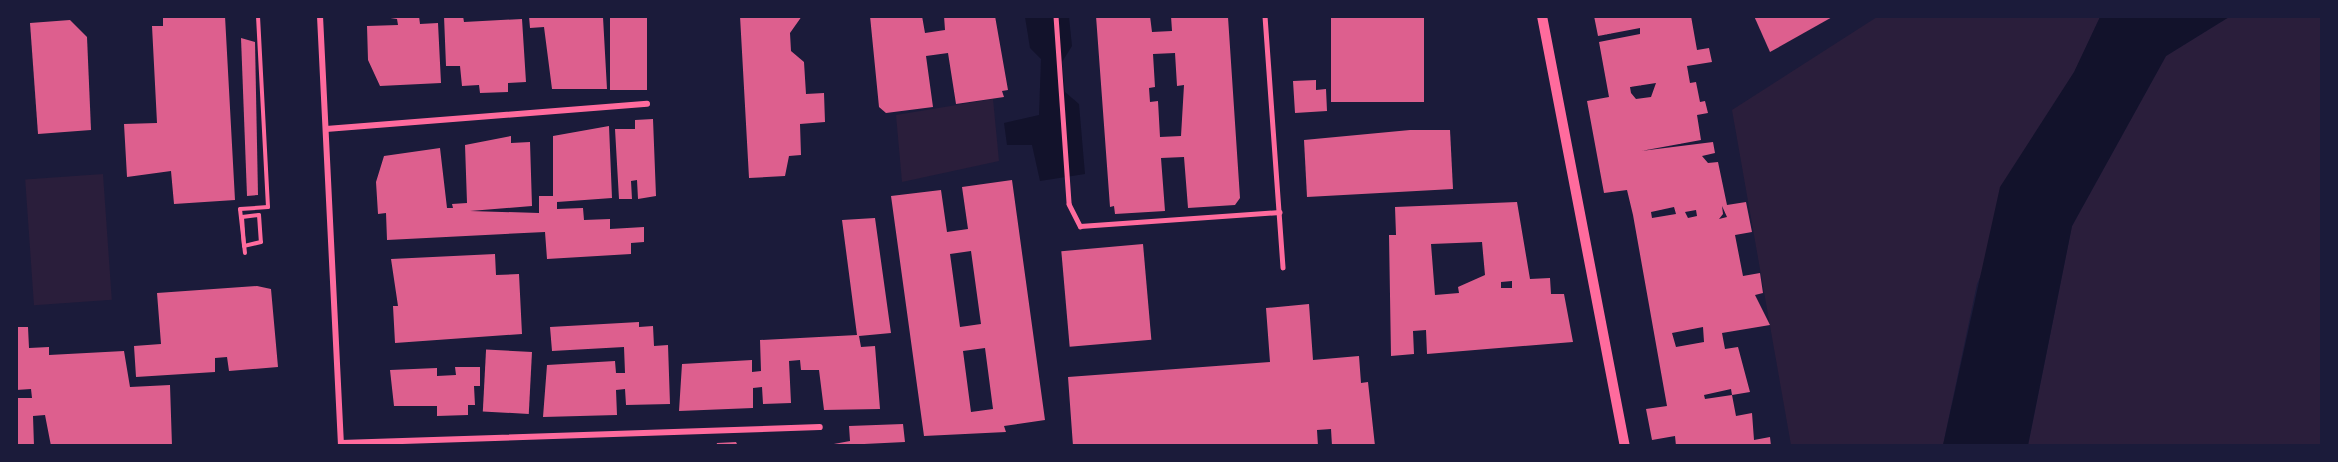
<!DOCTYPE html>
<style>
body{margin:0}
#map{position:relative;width:2338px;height:462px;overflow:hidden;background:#1b1b3a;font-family:"Public Sans",sans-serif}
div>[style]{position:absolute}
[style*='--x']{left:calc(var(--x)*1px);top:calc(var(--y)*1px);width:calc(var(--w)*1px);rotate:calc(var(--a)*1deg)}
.green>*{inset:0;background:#2a1e3b;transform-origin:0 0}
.water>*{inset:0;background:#12122b}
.building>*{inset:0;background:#dd5f8e;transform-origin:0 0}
.path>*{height:4px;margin:-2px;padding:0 2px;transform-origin:2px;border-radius:2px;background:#ff6b9d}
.service>*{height:4.5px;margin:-2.25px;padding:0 2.25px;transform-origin:2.25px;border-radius:2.25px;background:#ff6b9d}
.minor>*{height:6px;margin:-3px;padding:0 3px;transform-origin:3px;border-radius:3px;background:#ff6b9d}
.tertiary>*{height:10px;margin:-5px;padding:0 5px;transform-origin:5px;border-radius:5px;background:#ff6b9d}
span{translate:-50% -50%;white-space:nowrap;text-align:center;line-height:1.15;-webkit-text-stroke:6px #1b1b3a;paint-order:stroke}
.frame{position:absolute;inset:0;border:18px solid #1b1b3a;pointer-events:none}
</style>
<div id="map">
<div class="green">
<i style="clip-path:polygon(1877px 17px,2100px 17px,1977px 284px,1943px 445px,1791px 445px,1732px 110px)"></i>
<i style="clip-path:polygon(2229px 17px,2321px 17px,2321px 445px,2028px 446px,2072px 226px,2166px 56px)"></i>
<i style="clip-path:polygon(993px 99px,999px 161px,902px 182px,896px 115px)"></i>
<i style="left:103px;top:174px;width:126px;height:78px;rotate:86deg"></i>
</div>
<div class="water">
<i style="clip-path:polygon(1025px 17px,1069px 17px,1072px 46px,1062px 62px,1065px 92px,1079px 104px,1085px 174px,1040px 181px,1032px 145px,1007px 145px,1004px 123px,1039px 115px,1041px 59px,1030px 48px)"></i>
<i style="clip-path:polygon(2100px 17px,2229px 17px,2166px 56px,2072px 226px,2028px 445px,1943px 445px,2000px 187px,2074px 72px)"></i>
</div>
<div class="building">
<i style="clip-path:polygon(163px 16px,225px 16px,235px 200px,174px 204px,171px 171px,127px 177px,124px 124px,157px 123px,152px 26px,163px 26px)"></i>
<i style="clip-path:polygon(377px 16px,419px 16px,420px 24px,438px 23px,441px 83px,380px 86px,368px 60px,367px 26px,398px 25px,397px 19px)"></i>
<i style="clip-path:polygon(444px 16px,463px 16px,464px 22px,522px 19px,526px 82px,508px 83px,508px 92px,480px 93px,479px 85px,462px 86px,460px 66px,446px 66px)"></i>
<i style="clip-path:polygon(529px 16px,603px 17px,607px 89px,552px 89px,544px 27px,530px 28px)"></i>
<i style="left:610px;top:16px;width:37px;height:74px"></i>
<i style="clip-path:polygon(740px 16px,802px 16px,790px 33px,791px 51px,804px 62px,806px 94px,824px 93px,825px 122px,800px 124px,801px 155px,789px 156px,785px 176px,749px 178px)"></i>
<i style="clip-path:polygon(870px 16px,922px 16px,925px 33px,945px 30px,944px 16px,995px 16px,1008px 90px,1002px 91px,1004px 97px,956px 104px,948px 53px,926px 56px,933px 107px,886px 113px,879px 107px)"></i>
<i style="clip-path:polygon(evenodd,1096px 16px,1150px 16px,1152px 32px,1172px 31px,1171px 16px,1228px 17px,1240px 198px,1235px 205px,1188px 208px,1184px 157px,1161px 158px,1165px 211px,1115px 214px,1114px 206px,1110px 207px,1096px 16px,1175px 53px,1177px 86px,1184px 85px,1181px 136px,1160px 137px,1158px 101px,1150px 102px,1149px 88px,1155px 87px,1153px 54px,1175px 53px)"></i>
<i style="left:1331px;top:16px;width:93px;height:86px"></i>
<i style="clip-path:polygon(evenodd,1594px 16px,1691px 16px,1697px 50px,1709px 48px,1712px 62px,1687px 66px,1690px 83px,1696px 82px,1700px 102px,1705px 101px,1708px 113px,1697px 115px,1701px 140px,1641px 151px,1713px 142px,1715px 153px,1702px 156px,1708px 163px,1718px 162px,1727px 205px,1746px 202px,1752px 232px,1735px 235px,1743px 276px,1760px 273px,1763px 293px,1755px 295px,1770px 325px,1722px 333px,1725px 349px,1738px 347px,1750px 392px,1732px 395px,1736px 416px,1752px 413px,1754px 440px,1770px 437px,1771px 446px,1676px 446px,1675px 436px,1652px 440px,1646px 409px,1667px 406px,1633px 215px,1627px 190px,1604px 193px,1587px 101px,1609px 97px,1599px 42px,1640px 34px,1640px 28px,1598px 36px,1594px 16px,1656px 83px,1651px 97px,1636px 99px,1631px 93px,1630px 87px,1656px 83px,1594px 16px,1722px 206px,1727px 217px,1719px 219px,1723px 214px,1722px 206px,1594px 16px,1674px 207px,1676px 214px,1652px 218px,1651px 212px,1674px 207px,1594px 16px,1696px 210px,1697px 216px,1688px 218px,1685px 212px,1696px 210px,1594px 16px,1703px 327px,1704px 342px,1676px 347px,1672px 333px,1703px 327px,1594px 16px,1731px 389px,1732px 395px,1705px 399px,1704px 395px,1731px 389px)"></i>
<i style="clip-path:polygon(1754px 16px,1834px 16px,1770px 52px)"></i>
<i style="clip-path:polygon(70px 20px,87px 37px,91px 130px,38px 134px,30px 23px)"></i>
<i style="clip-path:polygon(241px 38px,255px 42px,258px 195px,247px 196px)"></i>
<i style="clip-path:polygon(1316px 80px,1316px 90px,1326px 89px,1327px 111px,1295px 113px,1293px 81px)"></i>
<i style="clip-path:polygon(653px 119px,656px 196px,638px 199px,637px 180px,631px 181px,632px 199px,619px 199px,615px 129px,635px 129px,635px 120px)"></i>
<i style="clip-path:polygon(609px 126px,612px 198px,557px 202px,557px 209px,583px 208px,584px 220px,610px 219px,610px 229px,644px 227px,644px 242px,631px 243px,631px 254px,547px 259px,545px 232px,387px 240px,386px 213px,378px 214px,376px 182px,384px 156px,440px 148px,447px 208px,453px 208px,452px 204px,467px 203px,465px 145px,511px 136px,511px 143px,530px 142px,532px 206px,470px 211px,539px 213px,539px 196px,553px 196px,553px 136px)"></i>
<i style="clip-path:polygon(1410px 130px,1450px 130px,1453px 189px,1307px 197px,1304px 140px)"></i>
<i style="clip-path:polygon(evenodd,1012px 180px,1045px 420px,1004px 426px,1006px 432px,924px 436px,891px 196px,941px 190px,947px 232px,968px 229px,962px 187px,1012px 180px,971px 251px,981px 324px,960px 327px,950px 254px,971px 251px,1012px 180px,985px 348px,993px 409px,971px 412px,963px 351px,985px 348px)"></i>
<i style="clip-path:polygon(evenodd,1517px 202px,1530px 279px,1550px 278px,1551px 294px,1564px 294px,1573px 342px,1427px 354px,1426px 330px,1413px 331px,1414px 354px,1391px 356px,1389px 235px,1396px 235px,1395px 207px,1517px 202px,1482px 242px,1485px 275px,1458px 287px,1459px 293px,1435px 295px,1431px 244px,1482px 242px,1517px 202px,1512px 281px,1512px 288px,1501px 288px,1501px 282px,1512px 281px)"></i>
<i style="clip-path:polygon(875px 218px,891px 333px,859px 336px,861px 347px,875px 346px,880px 409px,824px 410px,819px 370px,801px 370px,800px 360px,789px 361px,791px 403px,763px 404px,762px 387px,753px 388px,753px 408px,679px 411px,682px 364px,752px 360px,752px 372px,761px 371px,760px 340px,857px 335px,842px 220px)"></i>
<i style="left:1143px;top:244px;width:96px;height:82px;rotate:85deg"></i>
<i style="clip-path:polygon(495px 254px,496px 275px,519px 274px,522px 334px,395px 343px,393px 306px,398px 306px,391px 259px)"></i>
<i style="clip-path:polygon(257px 286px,271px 289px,278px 367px,229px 371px,227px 357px,215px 358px,215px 372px,136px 377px,134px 346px,161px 344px,157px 293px)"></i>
<i style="clip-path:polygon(1309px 304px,1313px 360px,1359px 356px,1361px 383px,1368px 382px,1375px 446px,1332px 446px,1331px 429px,1317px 430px,1318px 446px,1073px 446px,1068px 377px,1270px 362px,1266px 308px)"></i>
<i style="clip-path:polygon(639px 322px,639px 327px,653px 326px,654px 346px,668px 345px,670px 404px,626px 405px,625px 389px,616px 390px,617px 415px,543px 417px,547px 365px,615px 361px,616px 373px,625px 373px,624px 347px,552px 351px,550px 327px)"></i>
<i style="clip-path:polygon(16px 327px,28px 327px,29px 348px,49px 347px,49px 355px,124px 351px,130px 387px,170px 385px,172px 446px,51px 446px,45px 415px,33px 416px,34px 446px,16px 446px,16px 398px,32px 398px,31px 389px,16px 390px)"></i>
<i style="left:532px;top:352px;width:62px;height:46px;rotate:93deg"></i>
<i style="clip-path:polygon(455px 367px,480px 367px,480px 386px,474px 386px,475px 405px,468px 405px,468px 415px,437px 416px,437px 406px,394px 406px,390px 370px,437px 368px,437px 376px,456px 375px)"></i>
<i style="clip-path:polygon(903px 424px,905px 442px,823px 446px,850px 441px,849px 426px)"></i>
<i style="clip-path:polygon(736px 442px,738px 446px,716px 446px,717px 443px)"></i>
</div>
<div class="path">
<i style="--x:259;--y:215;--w:27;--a:86"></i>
<i style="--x:261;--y:242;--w:17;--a:167"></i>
<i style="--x:244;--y:246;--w:29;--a:-94"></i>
<i style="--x:242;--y:217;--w:17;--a:-7"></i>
<i style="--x:245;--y:253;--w:44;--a:-96.5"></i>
<i style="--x:240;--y:209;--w:28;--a:-4"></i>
<i style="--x:268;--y:207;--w:191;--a:-93"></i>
</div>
<div class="service">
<i style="--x:1056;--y:16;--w:188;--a:86"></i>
<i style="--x:1069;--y:204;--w:25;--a:63"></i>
<i style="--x:1080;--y:226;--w:200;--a:-4"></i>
<i style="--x:1265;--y:16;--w:252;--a:85.9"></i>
</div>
<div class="minor">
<i style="--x:320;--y:16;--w:431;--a:87.2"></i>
<i style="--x:326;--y:129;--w:322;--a:-4.5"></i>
<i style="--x:341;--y:443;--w:479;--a:-1.9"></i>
</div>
<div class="tertiary">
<i style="--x:1542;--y:16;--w:438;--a:79.1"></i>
</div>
<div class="frame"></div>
</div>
